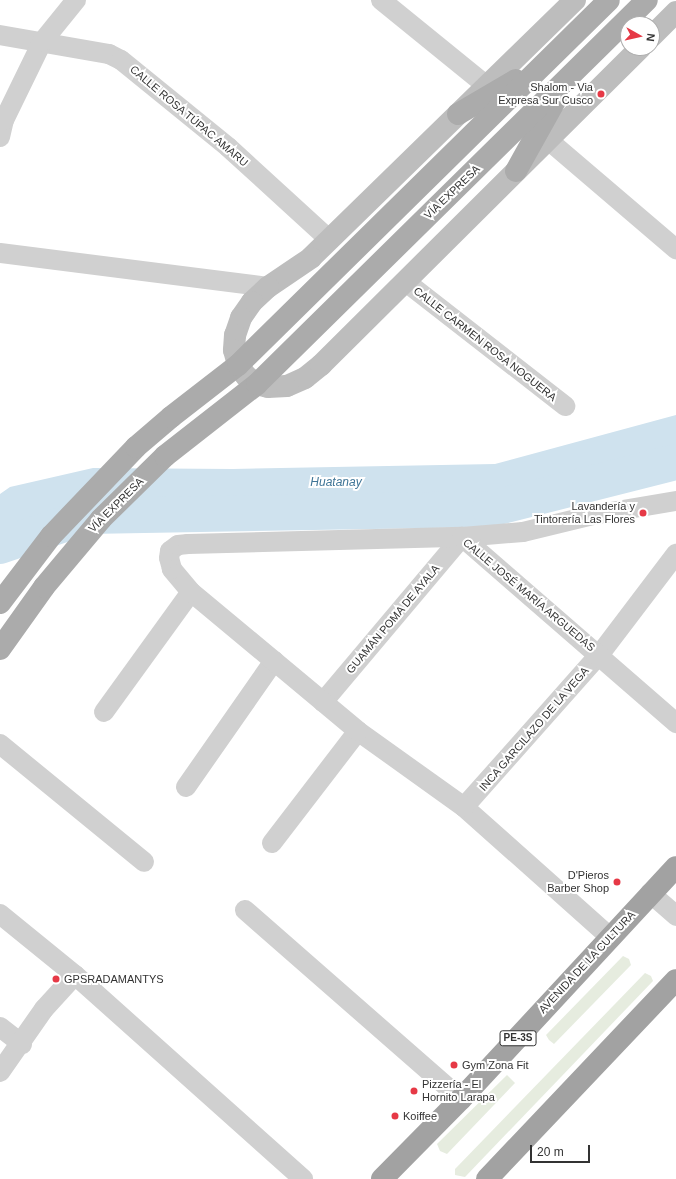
<!DOCTYPE html>
<meta charset="utf-8">
<style>
body{margin:0}
#map{position:relative;width:676px;height:1179px;overflow:hidden;background:#fff;font-family:Arial,sans-serif}
div>[style]{position:absolute}
[style*='--x']{left:calc(var(--x)*1px);top:calc(var(--y)*1px);width:calc(var(--w)*1px);rotate:calc(var(--a)*1deg)}
.green>*{inset:0;background:#e6ecdf}
.water>*{inset:0;background:#cfe2ee}
.river>*{height:36px;margin:-18px;padding:0 18px;transform-origin:18px;border-radius:18px;background:#cfe2ee}
.minor>*{height:20px;margin:-10px;padding:0 10px;transform-origin:10px;border-radius:10px;background:#d0d0d0}
.secondary>*{height:22px;margin:-11px;padding:0 11px;transform-origin:11px;border-radius:11px;background:#bdbdbd}
.primary>*{height:22px;margin:-11px;padding:0 11px;transform-origin:11px;border-radius:11px;background:#ababab}
.trunk>*{height:22px;margin:-11px;padding:0 11px;transform-origin:11px;border-radius:11px;background:#a2a2a2}
.dots>*{width:11px;height:11px;translate:-50% -50%;box-sizing:border-box;border:2px solid #fff;border-radius:50%}
span{translate:-50% -50%;white-space:nowrap;text-align:center;line-height:1.15;-webkit-text-stroke:4px #fff;paint-order:stroke}
.shield-label span{padding:1px 3px;background:#fff;border:1px solid;border-radius:3px;-webkit-text-stroke-width:0}
.shield-label{font-size:10px;color:#333;font-weight:700}
.poi-label{font-size:11px;color:#333}
.right{translate:-100% -50%;text-align:right}
.left{translate:0 -50%;text-align:left}
.street-label{font-size:11px;color:#333}
.water-label{font-size:12px;color:#3f7597;font-style:italic}
.north{position:absolute;left:620px;top:16px;width:40px;height:40px;box-sizing:border-box;background:#fff;border:1px solid #adadad;border-radius:50%;rotate:98deg;font-size:11px;font-weight:700;line-height:16px;text-align:center;color:#333}
.north::after{content:'';display:block;margin:auto;width:14px;height:18px;background:#e63946;clip-path:polygon(50% 0,100% 100%,50% 72%,0 100%)}
.scale{position:absolute;left:530px;top:1145px;width:60px;height:18px;box-sizing:border-box;border:2px solid #333;border-top:0;padding-left:5px;font-size:12px;line-height:14px;white-space:nowrap;color:#333;-webkit-text-stroke:3px #fff;paint-order:stroke}
</style>
<div id="map">
<div class="green">
<i style="clip-path:polygon(623px 956px,629px 959px,631px 965px,554px 1044px,549px 1040px,546px 1035px)"></i>
<i style="clip-path:polygon(645px 973px,651px 976px,653px 981px,465px 1177px,455px 1175px,455px 1169px)"></i>
<i style="clip-path:polygon(507px 1075px,515px 1083px,447px 1154px,440px 1151px,437px 1144px)"></i>
</div>
<div class="water">
<i style="clip-path:polygon(676px 415px,676px 462px,490px 509px,89px 516px,0 546px,0 494px,10px 487px,93px 468px,233px 469px,495px 464px)"></i>
</div>
<div class="river">
<i style="--x:0;--y:546;--w:93;--a:-18.8"></i>
<i style="--x:88;--y:516;--w:402;--a:-1"></i>
<i style="--x:490;--y:509;--w:192;--a:-14.2"></i>
</div>
<div class="minor">
<i style="--x:381;--y:0;--w:136;--a:39.1"></i>
<i style="--x:0;--y:35;--w:111;--a:9.9"></i>
<i style="--x:109;--y:54;--w:13;--a:27"></i>
<i style="--x:121;--y:60;--w:138;--a:39.1"></i>
<i style="--x:228;--y:147;--w:138;--a:42.4"></i>
<i style="--x:0;--y:137;--w:17;--a:-77"></i>
<i style="--x:4;--y:120;--w:87;--a:-64"></i>
<i style="--x:42;--y:42;--w:54;--a:-51"></i>
<i style="--x:547;--y:139;--w:170;--a:40.5"></i>
<i style="--x:0;--y:253;--w:270;--a:7.2"></i>
<i style="--x:406;--y:282;--w:202;--a:37.9"></i>
<i style="--x:323;--y:702;--w:216;--a:-49.9"></i>
<i style="--x:462;--y:537;--w:61;--a:-4.7"></i>
<i style="--x:523;--y:532;--w:72;--a:-13.7"></i>
<i style="--x:593;--y:515;--w:84;--a:-9.6"></i>
<i style="--x:104;--y:712;--w:148;--a:-54.1"></i>
<i style="--x:0;--y:744;--w:186;--a:39.3"></i>
<i style="--x:186;--y:787;--w:154;--a:-55.1"></i>
<i style="--x:464;--y:807;--w:205;--a:-48.4"></i>
<i style="--x:600;--y:654;--w:126;--a:-52.8"></i>
<i style="--x:272;--y:843;--w:141;--a:-52.5"></i>
<i style="--x:650;--y:893;--w:35;--a:41"></i>
<i style="--x:245;--y:910;--w:287;--a:41.2"></i>
<i style="--x:0;--y:914;--w:97;--a:39.1"></i>
<i style="--x:75;--y:975;--w:306;--a:41.8"></i>
<i style="--x:611;--y:938;--w:197;--a:-138.3"></i>
<i style="--x:464;--y:807;--w:130;--a:-144.4"></i>
<i style="--x:358;--y:731;--w:217;--a:-140.2"></i>
<i style="--x:191;--y:592;--w:30;--a:-130"></i>
<i style="--x:172;--y:569;--w:11;--a:-105"></i>
<i style="--x:169;--y:558;--w:7;--a:-82"></i>
<i style="--x:170;--y:551;--w:10;--a:-37"></i>
<i style="--x:178;--y:545;--w:10;--a:-6"></i>
<i style="--x:188;--y:544;--w:274;--a:-1.5"></i>
<i style="--x:462;--y:537;--w:284;--a:41"></i>
<i style="--x:0;--y:1027;--w:28;--a:38"></i>
<i style="--x:0;--y:1072;--w:77;--a:-55.1"></i>
<i style="--x:44;--y:1009;--w:46;--a:-47.6"></i>
</div>
<div class="secondary">
<i style="--x:575;--y:0;--w:369;--a:135.7"></i>
<i style="--x:311;--y:258;--w:52;--a:146"></i>
<i style="--x:268;--y:287;--w:22;--a:137"></i>
<i style="--x:252;--y:302;--w:19;--a:125"></i>
<i style="--x:241;--y:318;--w:18;--a:109"></i>
<i style="--x:235;--y:335;--w:15;--a:94"></i>
<i style="--x:234;--y:350;--w:16;--a:75"></i>
<i style="--x:238;--y:365;--w:14;--a:54"></i>
<i style="--x:246;--y:376;--w:14;--a:36"></i>
<i style="--x:257;--y:384;--w:11;--a:15"></i>
<i style="--x:268;--y:387;--w:19;--a:-3"></i>
<i style="--x:287;--y:386;--w:20;--a:-24"></i>
<i style="--x:305;--y:378;--w:21;--a:-39"></i>
<i style="--x:321;--y:365;--w:450;--a:-44.8"></i>
<i style="--x:652;--y:36;--w:34;--a:-45"></i>
</div>
<div class="primary">
<i style="--x:458;--y:114;--w:67;--a:-30.4"></i>
<i style="--x:516;--y:171;--w:82;--a:-60.9"></i>
<i style="--x:0;--y:603;--w:84;--a:-52.7"></i>
<i style="--x:51;--y:536;--w:123;--a:-46.3"></i>
<i style="--x:136;--y:447;--w:46;--a:-40.6"></i>
<i style="--x:171;--y:417;--w:85;--a:-37.8"></i>
<i style="--x:238;--y:365;--w:520;--a:-44.53"></i>
<i style="--x:0;--y:649;--w:76;--a:-54.6"></i>
<i style="--x:44;--y:587;--w:89;--a:-50"></i>
<i style="--x:101;--y:519;--w:90;--a:-44.5"></i>
<i style="--x:165;--y:456;--w:117;--a:-38"></i>
<i style="--x:257;--y:384;--w:547;--a:-44.56"></i>
</div>
<div class="trunk">
<i style="--x:382;--y:1179;--w:112;--a:-45.4"></i>
<i style="--x:461;--y:1099;--w:316;--a:-47.2"></i>
<i style="--x:487;--y:1179;--w:274;--a:-46.5"></i>
</div>
<div class="dots">
<i style="left:601px;top:94px;background:#e63946"></i>
<i style="left:643px;top:513px;background:#e63946"></i>
<i style="left:617px;top:882px;background:#e63946"></i>
<i style="left:56px;top:979px;background:#e63946"></i>
<i style="left:454px;top:1065px;background:#e63946"></i>
<i style="left:414px;top:1091px;background:#e63946"></i>
<i style="left:395px;top:1116px;background:#e63946"></i>
</div>
<div class="shield-label">
<span style="left:518px;top:1038px">PE-3S</span>
</div>
<div class="poi-label">
<span class="right" style="left:593px;top:94px">Shalom - Via<br>Expresa Sur Cusco</span>
<span class="right" style="left:635px;top:513px">Lavandería y<br>Tintorería Las Flores</span>
<span class="right" style="left:609px;top:882px">D'Pieros<br>Barber Shop</span>
<span class="left" style="left:64px;top:979px">GPSRADAMANTYS</span>
<span class="left" style="left:462px;top:1065px">Gym Zona Fit</span>
<span class="left" style="left:422px;top:1091px">Pizzería - El<br>Hornito Larapa</span>
<span class="left" style="left:403px;top:1116px">Koiffee</span>
</div>
<div class="street-label">
<span style="left:189px;top:116px;rotate:40deg">CALLE ROSA TÚPAC AMARU</span>
<span style="left:452px;top:192px;rotate:-44deg">VÍA EXPRESA</span>
<span style="left:485px;top:344px;rotate:38deg">CALLE CARMEN ROSA NOGUERA</span>
<span style="left:116px;top:505px;rotate:-45deg">VÍA EXPRESA</span>
<span style="left:529px;top:595px;rotate:40deg">CALLE JOSÉ MARÍA ARGUEDAS</span>
<span style="left:393px;top:619px;rotate:-50deg">GUAMÁN POMA DE AYALA</span>
<span style="left:534px;top:729px;rotate:-49deg">INCA GARCILAZO DE LA VEGA</span>
<span style="left:587px;top:962px;rotate:-47deg">AVENIDA DE LA CULTURA</span>
</div>
<div class="water-label">
<span style="left:336px;top:483px">Huatanay</span>
</div>
<div class="north">N</div>
<div class="scale">20 m</div>
</div>
